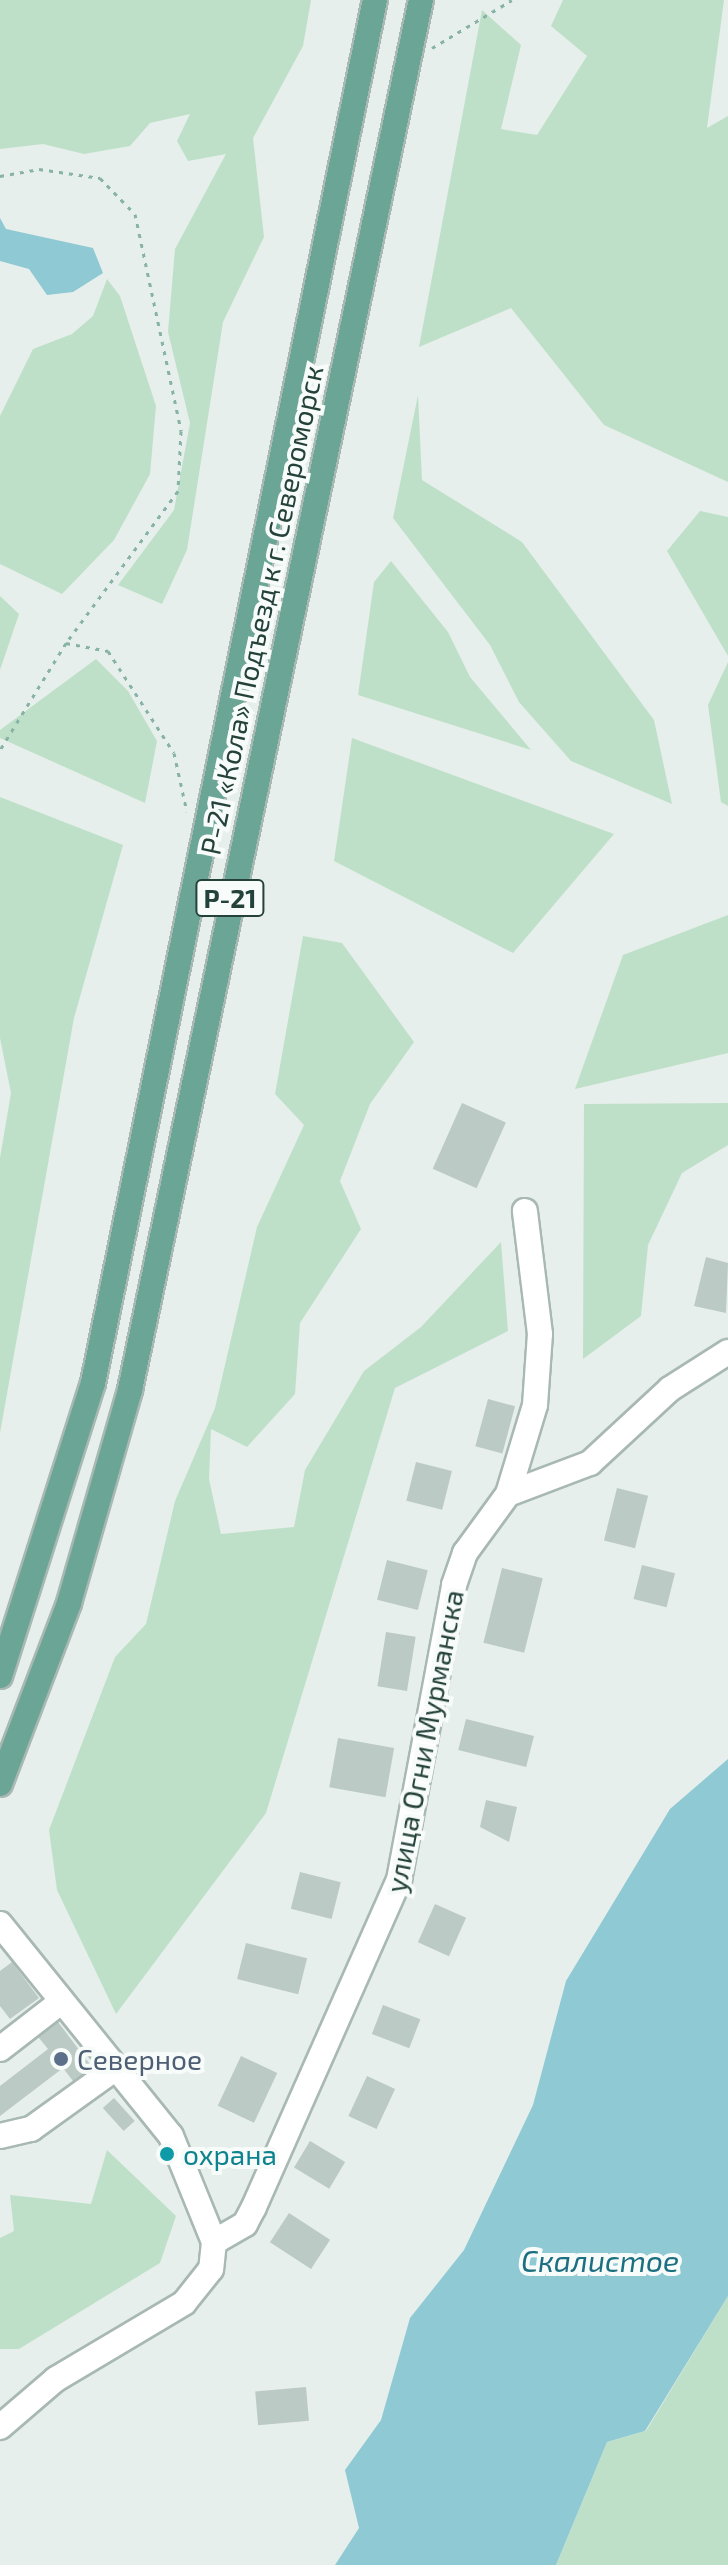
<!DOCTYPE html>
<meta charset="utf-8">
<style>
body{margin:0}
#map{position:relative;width:728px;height:2565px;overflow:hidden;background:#e6efeb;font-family:"Exo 2",sans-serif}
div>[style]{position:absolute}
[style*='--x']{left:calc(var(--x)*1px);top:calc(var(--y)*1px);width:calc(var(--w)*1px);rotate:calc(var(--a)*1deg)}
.green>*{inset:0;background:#bfe0c8}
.water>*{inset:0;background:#8ec9d4}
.building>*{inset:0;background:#bbcac4;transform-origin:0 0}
.path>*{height:3px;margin-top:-1.5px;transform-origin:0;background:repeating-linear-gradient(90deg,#86b3a5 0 4px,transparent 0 10px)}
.roads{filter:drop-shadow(2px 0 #a8b8b2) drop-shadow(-2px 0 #a8b8b2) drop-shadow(0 2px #a8b8b2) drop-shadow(0 -2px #a8b8b2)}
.minor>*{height:24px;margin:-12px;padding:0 12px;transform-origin:12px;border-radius:12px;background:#fff}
.major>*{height:24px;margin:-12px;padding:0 12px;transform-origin:12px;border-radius:12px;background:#6aa596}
.dots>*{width:22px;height:22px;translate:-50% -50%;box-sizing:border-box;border:4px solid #f7fbf9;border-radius:50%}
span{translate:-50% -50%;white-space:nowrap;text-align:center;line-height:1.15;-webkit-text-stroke:8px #f7fbf9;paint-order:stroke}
.shield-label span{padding:2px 6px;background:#f7fbf9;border:2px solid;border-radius:6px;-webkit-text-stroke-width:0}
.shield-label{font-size:26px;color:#24423a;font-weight:700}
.street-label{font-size:28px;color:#24423a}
.service-label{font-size:28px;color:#4e5e75}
.left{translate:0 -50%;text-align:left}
.culture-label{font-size:28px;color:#0d838f}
.water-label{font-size:30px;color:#1c6f80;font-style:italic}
</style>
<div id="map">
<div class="green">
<i style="clip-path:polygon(0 0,311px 0,303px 46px,253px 138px,264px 237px,223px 322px,187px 550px,162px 604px,118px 585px,174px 510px,190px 423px,168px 332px,175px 249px,226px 154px,188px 161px,177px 141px,190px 114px,150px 123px,130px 146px,84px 154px,43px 144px,0 149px)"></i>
<i style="clip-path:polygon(563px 0,724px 0,707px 128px,728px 116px,728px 482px,604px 425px,511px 308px,419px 347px,482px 10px,521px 45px,501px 129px,537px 135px,587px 56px,551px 26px)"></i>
<i style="clip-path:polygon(107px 279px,120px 296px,156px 406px,150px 474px,114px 540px,62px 594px,0 564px,0 416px,33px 349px,72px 334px,93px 316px)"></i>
<i style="clip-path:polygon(418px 395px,422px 480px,522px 542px,654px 720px,672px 804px,571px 761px,519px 702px,490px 645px,393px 518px)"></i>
<i style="clip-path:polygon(700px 511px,728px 517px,728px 656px,667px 551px)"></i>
<i style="clip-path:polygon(391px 561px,448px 632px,470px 677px,531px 750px,358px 695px,374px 582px)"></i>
<i style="clip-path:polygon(0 596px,19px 614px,0 670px)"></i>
<i style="clip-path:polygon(96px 659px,128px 691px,157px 741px,145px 803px,0 738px,0 730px)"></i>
<i style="clip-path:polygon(728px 662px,728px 806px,721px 802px,708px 705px)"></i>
<i style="clip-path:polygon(352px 738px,614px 834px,513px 953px,334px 861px)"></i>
<i style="clip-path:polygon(0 797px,123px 845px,74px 1018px,0 1433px,0 1158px,11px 1093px,0 1038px)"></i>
<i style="clip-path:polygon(728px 915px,728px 1053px,575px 1089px,623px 955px)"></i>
<i style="clip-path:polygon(303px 936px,342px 943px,414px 1042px,370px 1104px,340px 1181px,361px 1229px,300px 1323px,295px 1394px,247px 1447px,211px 1429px,209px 1479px,221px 1534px,294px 1527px,305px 1470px,364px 1371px,421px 1327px,501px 1242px,508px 1331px,395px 1388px,266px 1813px,116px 2014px,57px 1890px,49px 1830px,115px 1657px,146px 1624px,175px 1501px,215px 1408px,257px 1227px,304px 1125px,275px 1094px)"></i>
<i style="clip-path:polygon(728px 1103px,728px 1145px,682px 1173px,648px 1245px,641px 1316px,583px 1359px,584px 1104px)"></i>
<i style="clip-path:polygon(107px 2150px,176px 2216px,160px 2263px,19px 2349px,0 2349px,0 2238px,14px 2231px,10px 2195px,91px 2204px)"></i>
<i style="clip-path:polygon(728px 2296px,728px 2565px,556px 2565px,607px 2442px,646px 2431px)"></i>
</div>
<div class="water">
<i style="clip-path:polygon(0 218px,6px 229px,93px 248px,103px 273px,73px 292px,47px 295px,29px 269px,0 261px)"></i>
<i style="clip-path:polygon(728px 1759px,728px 2296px,645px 2431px,607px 2442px,556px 2565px,335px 2565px,359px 2528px,345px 2470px,381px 2420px,410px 2318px,464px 2250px,533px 2105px,566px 1981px,670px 1809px)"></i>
</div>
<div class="building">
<i style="left:462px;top:1103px;width:48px;height:72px;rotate:24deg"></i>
<i style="clip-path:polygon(706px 1257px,728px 1263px,726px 1313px,694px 1306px)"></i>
<i style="left:488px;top:1399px;width:28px;height:49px;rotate:15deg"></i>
<i style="left:416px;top:1462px;width:37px;height:40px;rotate:14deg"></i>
<i style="left:617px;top:1488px;width:32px;height:54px;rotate:14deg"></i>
<i style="left:387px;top:1560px;width:42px;height:41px;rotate:14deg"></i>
<i style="left:642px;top:1565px;width:34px;height:35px;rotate:14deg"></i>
<i style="left:502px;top:1568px;width:42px;height:77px;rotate:14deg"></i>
<i style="left:386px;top:1632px;width:30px;height:55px;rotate:9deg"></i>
<i style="left:466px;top:1719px;width:70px;height:32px;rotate:14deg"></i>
<i style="left:338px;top:1738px;width:57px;height:50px;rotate:10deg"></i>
<i style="clip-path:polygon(486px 1800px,517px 1807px,509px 1842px,480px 1827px)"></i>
<i style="left:300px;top:1872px;width:42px;height:38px;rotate:14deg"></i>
<i style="left:435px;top:1904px;width:34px;height:42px;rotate:24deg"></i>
<i style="left:246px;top:1943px;width:63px;height:37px;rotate:14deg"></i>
<i style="clip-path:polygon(12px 1962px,39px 1998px,10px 2019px,0 2006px,0 1971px)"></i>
<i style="left:383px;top:2005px;width:40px;height:31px;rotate:21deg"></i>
<i style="clip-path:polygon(55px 2018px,95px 2071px,76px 2085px,63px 2068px,0 2116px,0 2086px,48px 2049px,35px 2033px)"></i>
<i style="left:241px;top:2056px;width:40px;height:55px;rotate:25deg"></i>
<i style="left:367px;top:2076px;width:31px;height:44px;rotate:25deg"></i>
<i style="left:114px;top:2098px;width:31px;height:15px;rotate:48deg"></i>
<i style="left:310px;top:2141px;width:41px;height:31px;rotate:31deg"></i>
<i style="left:289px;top:2213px;width:49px;height:35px;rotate:33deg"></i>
<i style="left:306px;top:2387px;width:34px;height:51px;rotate:85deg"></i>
</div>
<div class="path">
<i style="--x:432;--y:48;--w:93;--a:-31"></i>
<i style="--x:0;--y:176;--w:40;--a:-10"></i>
<i style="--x:39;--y:169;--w:62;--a:8.4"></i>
<i style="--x:100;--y:178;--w:50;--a:45.8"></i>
<i style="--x:135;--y:214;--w:222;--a:78"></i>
<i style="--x:181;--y:431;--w:60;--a:92.9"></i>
<i style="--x:178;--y:491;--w:189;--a:126.4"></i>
<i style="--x:66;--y:643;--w:126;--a:121.7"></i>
<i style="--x:66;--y:643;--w:43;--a:10.8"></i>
<i style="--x:108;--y:651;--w:121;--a:57.1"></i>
<i style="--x:174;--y:753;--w:60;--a:77.6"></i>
</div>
<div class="roads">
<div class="minor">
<i style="--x:508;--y:1494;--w:88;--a:-20.7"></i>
<i style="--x:590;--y:1463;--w:109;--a:-42.8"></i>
<i style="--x:670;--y:1389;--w:69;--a:-32.5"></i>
<i style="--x:0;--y:1924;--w:272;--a:51.1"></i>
<i style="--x:171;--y:2136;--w:114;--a:67.9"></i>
<i style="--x:214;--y:2242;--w:27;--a:96"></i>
<i style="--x:211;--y:2269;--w:43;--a:128.5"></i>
<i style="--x:184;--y:2303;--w:149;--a:149.3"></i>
<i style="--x:56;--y:2379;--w:74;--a:139.4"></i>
<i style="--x:0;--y:2049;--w:78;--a:-37.7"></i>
<i style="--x:0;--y:2136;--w:32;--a:-13"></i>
<i style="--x:31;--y:2129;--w:105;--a:-35.7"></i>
<i style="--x:214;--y:2242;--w:36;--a:-30"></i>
<i style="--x:245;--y:2224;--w:19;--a:-62"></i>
<i style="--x:254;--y:2207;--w:358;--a:-66.1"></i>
<i style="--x:399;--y:1880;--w:300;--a:-79.4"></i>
<i style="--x:454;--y:1585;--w:34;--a:-71"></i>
<i style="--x:465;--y:1553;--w:73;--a:-53.9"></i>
<i style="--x:508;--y:1494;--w:93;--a:-73.1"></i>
<i style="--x:535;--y:1405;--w:71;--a:-86"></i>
<i style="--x:540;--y:1334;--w:124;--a:-97"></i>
</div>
<div class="major">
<i style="--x:0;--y:1676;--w:307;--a:-72.4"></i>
<i style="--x:93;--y:1383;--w:1411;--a:-78.48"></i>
<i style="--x:0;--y:1784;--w:194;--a:-69.1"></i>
<i style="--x:69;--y:1603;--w:222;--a:-74"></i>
<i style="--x:130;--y:1390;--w:1420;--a:-78.18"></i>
</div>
</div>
<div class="dots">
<i style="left:61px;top:2059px;background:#5c6f8a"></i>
<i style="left:167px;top:2154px;background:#0f9aa8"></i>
</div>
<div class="shield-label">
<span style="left:230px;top:898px">Р-21</span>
</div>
<div class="street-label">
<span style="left:261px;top:610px;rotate:-78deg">Р-21 «Кола» Подъезд к г. Североморск</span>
<span style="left:424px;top:1741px;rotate:-79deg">улица Огни Мурманска</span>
</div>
<div class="service-label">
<span class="left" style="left:77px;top:2059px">Северное</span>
</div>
<div class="culture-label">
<span class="left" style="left:183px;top:2154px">охрана</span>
</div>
<div class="water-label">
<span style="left:600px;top:2260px">Скалистое</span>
</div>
</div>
